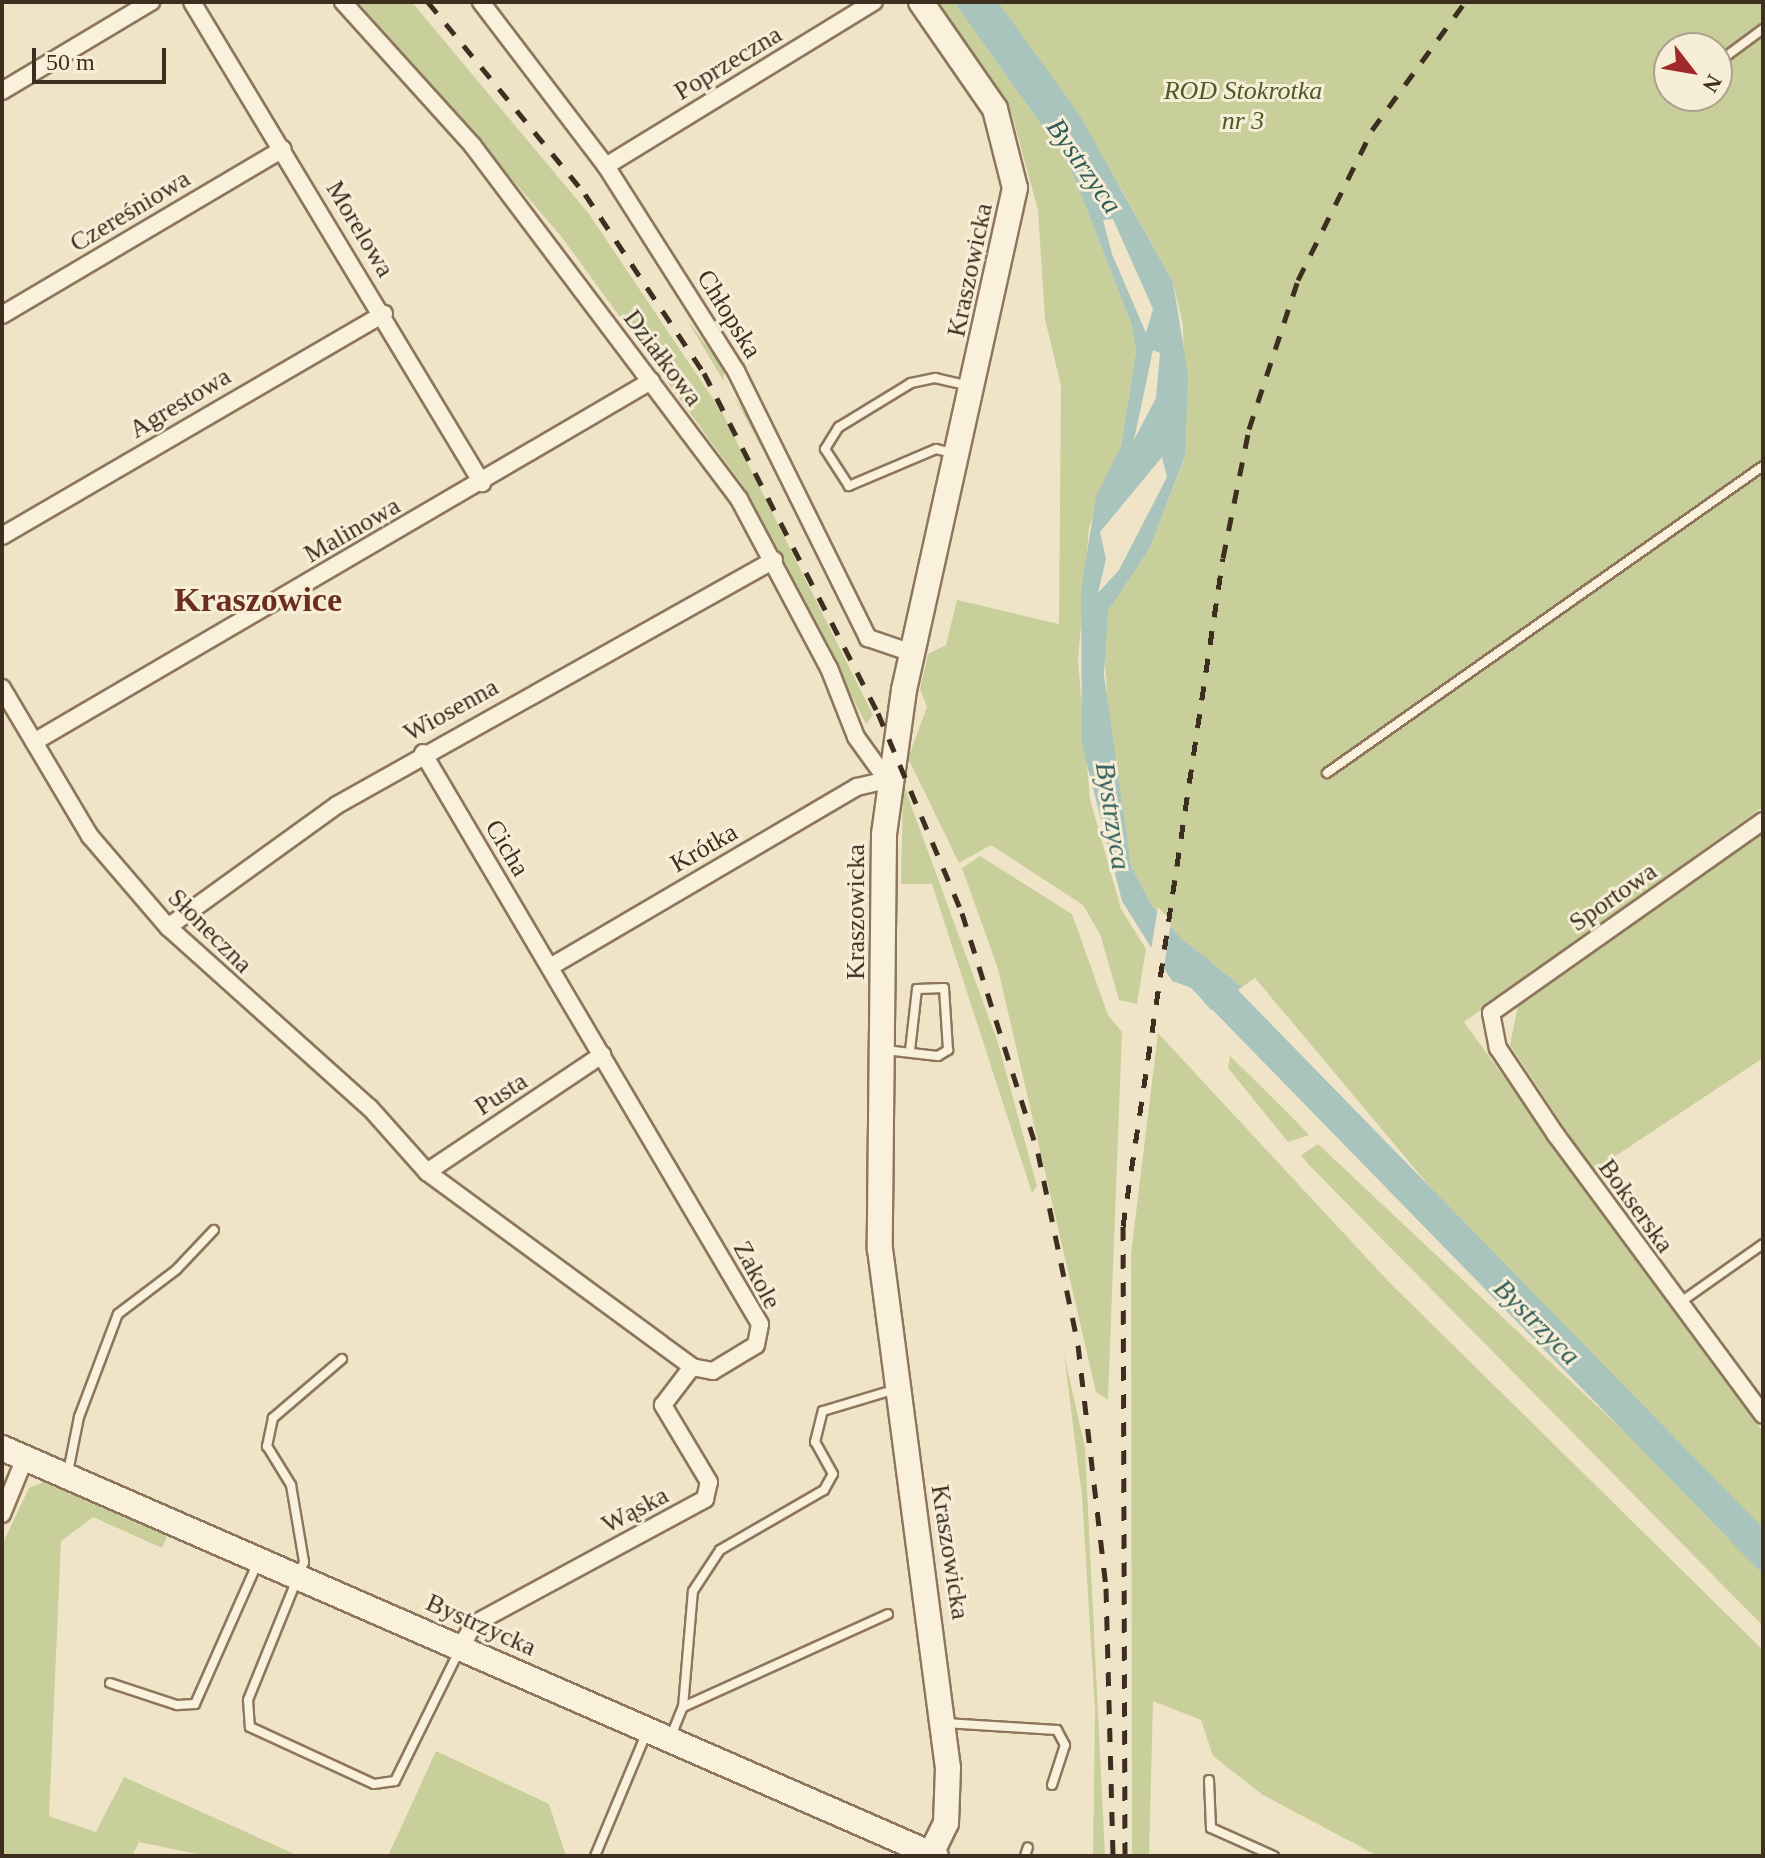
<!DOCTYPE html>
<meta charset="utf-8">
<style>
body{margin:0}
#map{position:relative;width:1765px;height:1858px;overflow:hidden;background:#f0e4c8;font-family:Georgia,serif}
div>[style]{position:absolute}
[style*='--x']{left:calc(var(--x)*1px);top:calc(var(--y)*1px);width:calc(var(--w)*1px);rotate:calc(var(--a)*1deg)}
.green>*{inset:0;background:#c9cf9b}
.water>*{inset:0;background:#a9c4bc}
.pier>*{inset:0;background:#f0e4c8}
.river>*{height:32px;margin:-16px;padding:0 16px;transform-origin:16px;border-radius:16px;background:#a9c4bc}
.roads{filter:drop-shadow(2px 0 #8d765c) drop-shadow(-2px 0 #8d765c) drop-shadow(0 2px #8d765c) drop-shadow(0 -2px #8d765c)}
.lane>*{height:8px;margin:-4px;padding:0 4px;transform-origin:4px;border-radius:4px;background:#faf1dc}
.street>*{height:16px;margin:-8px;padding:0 8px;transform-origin:8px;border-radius:8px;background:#faf1dc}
.secondary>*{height:24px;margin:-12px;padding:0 12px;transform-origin:12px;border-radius:12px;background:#faf1dc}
.rail>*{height:5px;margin-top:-2.5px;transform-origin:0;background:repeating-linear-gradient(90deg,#3d2e20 0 14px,transparent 0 28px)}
span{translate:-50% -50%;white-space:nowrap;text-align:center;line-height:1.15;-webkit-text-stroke:6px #f7eed8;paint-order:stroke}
.street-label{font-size:26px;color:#3d2e20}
.park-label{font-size:26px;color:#4d5a26;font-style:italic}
.water-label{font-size:28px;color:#2f5d5a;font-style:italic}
.district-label{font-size:34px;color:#6b2e1e;font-weight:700}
.frame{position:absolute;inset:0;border:4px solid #3d2e20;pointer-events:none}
.north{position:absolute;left:1653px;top:32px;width:80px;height:80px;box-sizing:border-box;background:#f7eed8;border:2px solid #ada18e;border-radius:50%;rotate:121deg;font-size:22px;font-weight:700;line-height:32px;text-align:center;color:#3d2e20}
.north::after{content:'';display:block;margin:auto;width:28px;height:36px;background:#9e2a2b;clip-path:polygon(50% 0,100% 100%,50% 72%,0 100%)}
.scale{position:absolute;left:32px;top:48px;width:134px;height:36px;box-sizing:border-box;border:4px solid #3d2e20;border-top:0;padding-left:10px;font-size:24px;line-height:28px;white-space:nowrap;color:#3d2e20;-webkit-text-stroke:6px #f7eed8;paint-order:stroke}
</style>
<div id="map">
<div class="green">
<i style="clip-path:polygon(358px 2px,412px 2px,589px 214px,722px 412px,873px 715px,866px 724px,746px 490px,561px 236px)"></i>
<i style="clip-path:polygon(936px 2px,954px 2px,1069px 164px,1131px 323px,1136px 351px,1121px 446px,1089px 527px,1078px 662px,1090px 799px,1121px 909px,1146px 949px,1137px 1004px,1119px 1000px,1100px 934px,1083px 905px,991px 845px,959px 863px,908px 758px,927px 707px,920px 689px,928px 654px,946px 645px,957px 600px,1059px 624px,1061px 386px,1045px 319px,1038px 210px,1012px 115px)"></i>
<i style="clip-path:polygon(evenodd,998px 2px,1763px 2px,1763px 807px,1464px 1022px,1763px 1432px,1763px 1529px,1478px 1244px,1255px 978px,1242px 987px,1182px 939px,1152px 906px,1131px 866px,1110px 742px,1104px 644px,1108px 611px,1150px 548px,1185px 457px,1183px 326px,1173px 282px,1122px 190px,998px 2px,1669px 48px,1717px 48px,1717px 96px,1669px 96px,1669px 48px)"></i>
<i style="clip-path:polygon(686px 318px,725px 370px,723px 380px)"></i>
<i style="clip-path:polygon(734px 396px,776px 461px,773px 469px)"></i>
<i style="clip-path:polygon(903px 783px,998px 1043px,1037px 1186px,1032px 1193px,932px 884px,901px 884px)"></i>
<i style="clip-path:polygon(1763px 832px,1763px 1058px,1593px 1171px,1510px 1045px,1518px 1005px)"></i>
<i style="clip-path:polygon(980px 856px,1072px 914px,1108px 1015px,1122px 1032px,1108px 1400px,1096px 1392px,998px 969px,962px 868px)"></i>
<i style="clip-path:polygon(1158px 1033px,1389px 1282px,1763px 1650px,1763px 1856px,1378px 1856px,1263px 1795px,1213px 1756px,1201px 1720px,1153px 1701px,1149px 1856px,1132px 1856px,1131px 1254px)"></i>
<i style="clip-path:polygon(1230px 1056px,1288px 1113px,1309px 1135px,1288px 1142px,1228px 1068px)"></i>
<i style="clip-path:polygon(1318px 1144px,1631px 1438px,1763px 1574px,1763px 1626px,1308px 1164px,1301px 1155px)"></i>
<i style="clip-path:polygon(1064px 1354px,1085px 1448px,1105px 1856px,1093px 1856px,1095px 1709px,1082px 1496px)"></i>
<i style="clip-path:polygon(43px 1482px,167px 1536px,162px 1548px,93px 1517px,61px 1541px,49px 1816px,96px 1832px,124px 1777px,299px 1856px,206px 1856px,139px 1842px,132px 1856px,2px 1856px,2px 1545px,29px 1488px)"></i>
<i style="clip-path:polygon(436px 1751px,549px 1804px,566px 1856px,388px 1856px)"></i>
</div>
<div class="water">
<i style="clip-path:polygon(evenodd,954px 2px,998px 2px,1079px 114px,1173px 282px,1188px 375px,1185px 456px,1150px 548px,1108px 611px,1104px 675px,1131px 866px,1152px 906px,1182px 939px,1242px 987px,1211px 1010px,1192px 988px,1172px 981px,1122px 901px,1082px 745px,1081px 590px,1096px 497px,1121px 446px,1136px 351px,1131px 323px,1069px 164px,954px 2px,1113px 219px,1153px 309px,1146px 333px,1112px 254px,1103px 220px,1113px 219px,954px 2px,1153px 350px,1160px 353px,1156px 398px,1134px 440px,1153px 350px,954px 2px,1162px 457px,1167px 477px,1119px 570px,1098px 593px,1106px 559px,1100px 532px,1162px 457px)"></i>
<i style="clip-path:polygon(1751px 1516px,1763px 1529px,1763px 1574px,1729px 1540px)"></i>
</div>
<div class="pier">
<i style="clip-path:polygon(1158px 907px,1171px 921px,1164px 967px,1151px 950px)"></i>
</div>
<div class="river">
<i style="--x:1195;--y:969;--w:813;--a:45.7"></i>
</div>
<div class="roads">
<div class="lane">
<i style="--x:1717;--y:63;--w:57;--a:-36.5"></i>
<i style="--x:952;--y:453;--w:16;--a:-166"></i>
<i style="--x:936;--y:449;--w:95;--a:157"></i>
<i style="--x:849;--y:486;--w:44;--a:-123"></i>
<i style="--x:825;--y:449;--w:26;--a:-58"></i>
<i style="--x:839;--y:427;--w:84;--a:-31.4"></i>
<i style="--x:911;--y:383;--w:25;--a:-12"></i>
<i style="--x:935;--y:378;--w:35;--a:13"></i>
<i style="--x:1327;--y:773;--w:533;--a:-35.15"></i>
<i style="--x:885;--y:1050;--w:53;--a:6.5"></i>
<i style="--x:938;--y:1056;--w:12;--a:-31"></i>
<i style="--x:948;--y:1050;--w:62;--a:-93.7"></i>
<i style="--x:944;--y:988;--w:27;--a:178"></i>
<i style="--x:917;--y:989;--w:61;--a:96.5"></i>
<i style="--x:1678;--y:1304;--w:104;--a:-35.2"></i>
<i style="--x:342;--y:1359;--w:91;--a:139.5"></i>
<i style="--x:273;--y:1418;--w:29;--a:102"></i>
<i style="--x:267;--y:1446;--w:46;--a:58.4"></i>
<i style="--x:291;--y:1485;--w:78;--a:80.4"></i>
<i style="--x:304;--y:1562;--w:149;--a:112.1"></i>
<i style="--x:248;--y:1700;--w:27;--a:86"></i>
<i style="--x:250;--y:1727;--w:136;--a:24.7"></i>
<i style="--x:374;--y:1784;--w:21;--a:-8"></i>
<i style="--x:395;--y:1781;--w:145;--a:-63.8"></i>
<i style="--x:68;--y:1472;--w:56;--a:-78.7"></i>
<i style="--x:79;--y:1417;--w:110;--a:-69.3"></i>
<i style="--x:118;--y:1314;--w:73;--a:-37.2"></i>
<i style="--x:176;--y:1270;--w:55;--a:-46.5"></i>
<i style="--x:110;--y:1683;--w:71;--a:18.2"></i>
<i style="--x:177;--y:1705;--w:18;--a:-3"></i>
<i style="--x:195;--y:1704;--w:153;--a:-66.1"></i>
<i style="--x:683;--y:1707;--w:225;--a:-24.4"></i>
<i style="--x:945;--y:1723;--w:112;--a:3.6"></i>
<i style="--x:1057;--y:1730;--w:17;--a:62"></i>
<i style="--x:1065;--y:1745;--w:42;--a:108"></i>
<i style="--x:671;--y:1736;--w:31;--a:-68"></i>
<i style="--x:683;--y:1707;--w:116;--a:-85.1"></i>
<i style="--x:693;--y:1591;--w:49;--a:-56.6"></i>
<i style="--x:720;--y:1550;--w:120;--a:-30"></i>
<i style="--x:824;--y:1490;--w:18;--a:-61"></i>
<i style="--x:833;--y:1474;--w:37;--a:-119"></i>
<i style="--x:815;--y:1442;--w:32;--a:-76"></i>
<i style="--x:823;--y:1411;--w:73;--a:-16.7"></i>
<i style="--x:1209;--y:1780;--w:48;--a:87.6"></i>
<i style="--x:1211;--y:1828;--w:69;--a:24"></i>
<i style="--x:595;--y:1856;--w:132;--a:-67.3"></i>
<i style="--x:1025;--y:1856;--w:9;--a:-72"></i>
</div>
<div class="street">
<i style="--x:192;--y:2;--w:562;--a:58.91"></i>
<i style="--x:343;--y:2;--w:194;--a:47.9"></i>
<i style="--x:473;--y:146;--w:442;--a:53"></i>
<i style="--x:739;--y:499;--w:191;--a:62"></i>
<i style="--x:829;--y:668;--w:74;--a:68.6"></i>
<i style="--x:856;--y:737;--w:53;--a:54.2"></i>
<i style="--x:887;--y:780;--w:31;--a:167"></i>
<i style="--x:857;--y:787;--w:356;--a:149.6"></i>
<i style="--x:481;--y:2;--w:206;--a:52.7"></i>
<i style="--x:606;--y:166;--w:243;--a:57.6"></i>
<i style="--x:736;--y:371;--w:298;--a:63.7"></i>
<i style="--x:868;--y:638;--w:46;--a:18.8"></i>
<i style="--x:2;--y:91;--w:174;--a:-30.9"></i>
<i style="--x:606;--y:166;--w:314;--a:-31.5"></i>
<i style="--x:2;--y:315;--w:326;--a:-30.6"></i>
<i style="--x:2;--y:536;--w:442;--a:-30.2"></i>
<i style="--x:2;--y:688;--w:172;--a:59.3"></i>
<i style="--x:90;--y:836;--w:120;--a:49.4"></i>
<i style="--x:168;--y:927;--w:271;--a:41.9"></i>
<i style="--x:370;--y:1108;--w:86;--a:48.3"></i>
<i style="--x:427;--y:1172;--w:329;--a:36.3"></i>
<i style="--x:692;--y:1367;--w:21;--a:11"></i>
<i style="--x:713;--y:1371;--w:50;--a:-31.2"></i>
<i style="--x:756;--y:1345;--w:21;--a:-79"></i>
<i style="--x:760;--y:1324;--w:663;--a:-120.55"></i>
<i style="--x:34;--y:742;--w:715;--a:-30.33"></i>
<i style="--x:1763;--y:821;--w:333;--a:144.8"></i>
<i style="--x:1491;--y:1013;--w:36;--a:79"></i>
<i style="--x:1498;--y:1048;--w:105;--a:56.3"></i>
<i style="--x:1556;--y:1135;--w:348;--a:53.5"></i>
<i style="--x:168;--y:927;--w:208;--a:-35.8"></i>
<i style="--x:337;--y:805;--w:501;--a:-29.28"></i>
<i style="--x:427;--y:1172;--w:211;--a:-33.8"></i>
<i style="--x:2;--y:1514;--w:61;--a:-67.7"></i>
<i style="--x:461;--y:1647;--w:26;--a:-61"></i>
<i style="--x:474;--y:1624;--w:263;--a:-28.4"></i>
<i style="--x:705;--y:1499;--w:17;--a:-77"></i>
<i style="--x:709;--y:1482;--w:90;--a:-120.9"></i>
<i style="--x:663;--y:1405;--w:48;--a:-52.7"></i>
</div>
<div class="secondary">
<i style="--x:921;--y:2;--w:130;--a:55.3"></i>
<i style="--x:995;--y:109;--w:81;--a:75.8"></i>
<i style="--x:1015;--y:188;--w:514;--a:102.47"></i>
<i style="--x:904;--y:690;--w:146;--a:97.9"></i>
<i style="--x:884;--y:835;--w:414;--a:90.6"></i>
<i style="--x:880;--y:1249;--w:523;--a:82.54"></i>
<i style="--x:948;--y:1768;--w:55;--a:92.1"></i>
<i style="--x:946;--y:1823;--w:34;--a:116"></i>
<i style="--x:2;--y:1448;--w:1019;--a:23.6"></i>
</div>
</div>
<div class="rail">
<i style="--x:428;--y:2;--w:248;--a:50.7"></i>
<i style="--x:585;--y:194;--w:215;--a:56.4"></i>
<i style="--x:704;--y:373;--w:382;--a:62.9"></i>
<i style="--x:878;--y:713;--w:217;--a:67.2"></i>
<i style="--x:962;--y:913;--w:252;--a:72.4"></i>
<i style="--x:1038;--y:1153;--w:196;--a:78.2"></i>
<i style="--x:1078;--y:1345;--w:245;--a:83.4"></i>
<i style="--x:1106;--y:1588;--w:268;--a:88.5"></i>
<i style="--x:1125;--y:1856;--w:630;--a:-90.18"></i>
<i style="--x:1123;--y:1226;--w:675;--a:-81.49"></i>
<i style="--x:1223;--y:558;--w:132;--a:-78.6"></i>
<i style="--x:1249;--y:429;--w:157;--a:-71.8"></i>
<i style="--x:1298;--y:280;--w:167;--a:-63.7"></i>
<i style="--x:1372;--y:130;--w:158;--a:-54"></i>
</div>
<div class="street-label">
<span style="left:728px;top:63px;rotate:-31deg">Poprzeczna</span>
<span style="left:130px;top:211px;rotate:-31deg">Czereśniowa</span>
<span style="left:360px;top:229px;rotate:59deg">Morelowa</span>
<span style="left:970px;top:270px;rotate:-78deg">Kraszowicka</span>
<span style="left:729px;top:314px;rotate:58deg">Chłopska</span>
<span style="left:663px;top:358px;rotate:53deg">Działkowa</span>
<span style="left:180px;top:403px;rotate:-31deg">Agrestowa</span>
<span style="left:352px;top:530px;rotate:-30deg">Malinowa</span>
<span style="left:451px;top:710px;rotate:-29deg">Wiosenna</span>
<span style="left:507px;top:848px;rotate:59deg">Cicha</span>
<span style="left:704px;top:848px;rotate:-30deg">Krótka</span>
<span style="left:1613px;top:897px;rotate:-35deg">Sportowa</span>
<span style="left:856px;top:912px;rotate:-90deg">Kraszowicka</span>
<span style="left:210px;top:931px;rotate:45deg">Słoneczna</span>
<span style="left:501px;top:1094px;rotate:-33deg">Pusta</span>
<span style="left:1636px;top:1206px;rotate:54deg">Bokserska</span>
<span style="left:757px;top:1275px;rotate:62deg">Zakole</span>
<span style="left:635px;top:1510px;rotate:-28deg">Wąska</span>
<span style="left:950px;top:1552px;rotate:81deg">Kraszowicka</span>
<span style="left:481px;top:1625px;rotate:24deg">Bystrzycka</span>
</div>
<div class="park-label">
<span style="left:1243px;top:106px">ROD Stokrotka<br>nr 3</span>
</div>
<div class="water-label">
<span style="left:1084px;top:166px;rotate:55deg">Bystrzyca</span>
<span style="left:1113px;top:816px;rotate:81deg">Bystrzyca</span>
<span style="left:1537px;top:1322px;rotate:45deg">Bystrzyca</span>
</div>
<div class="district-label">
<span style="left:258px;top:600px">Kraszowice</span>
</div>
<div class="frame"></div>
<div class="north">N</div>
<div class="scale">50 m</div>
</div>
